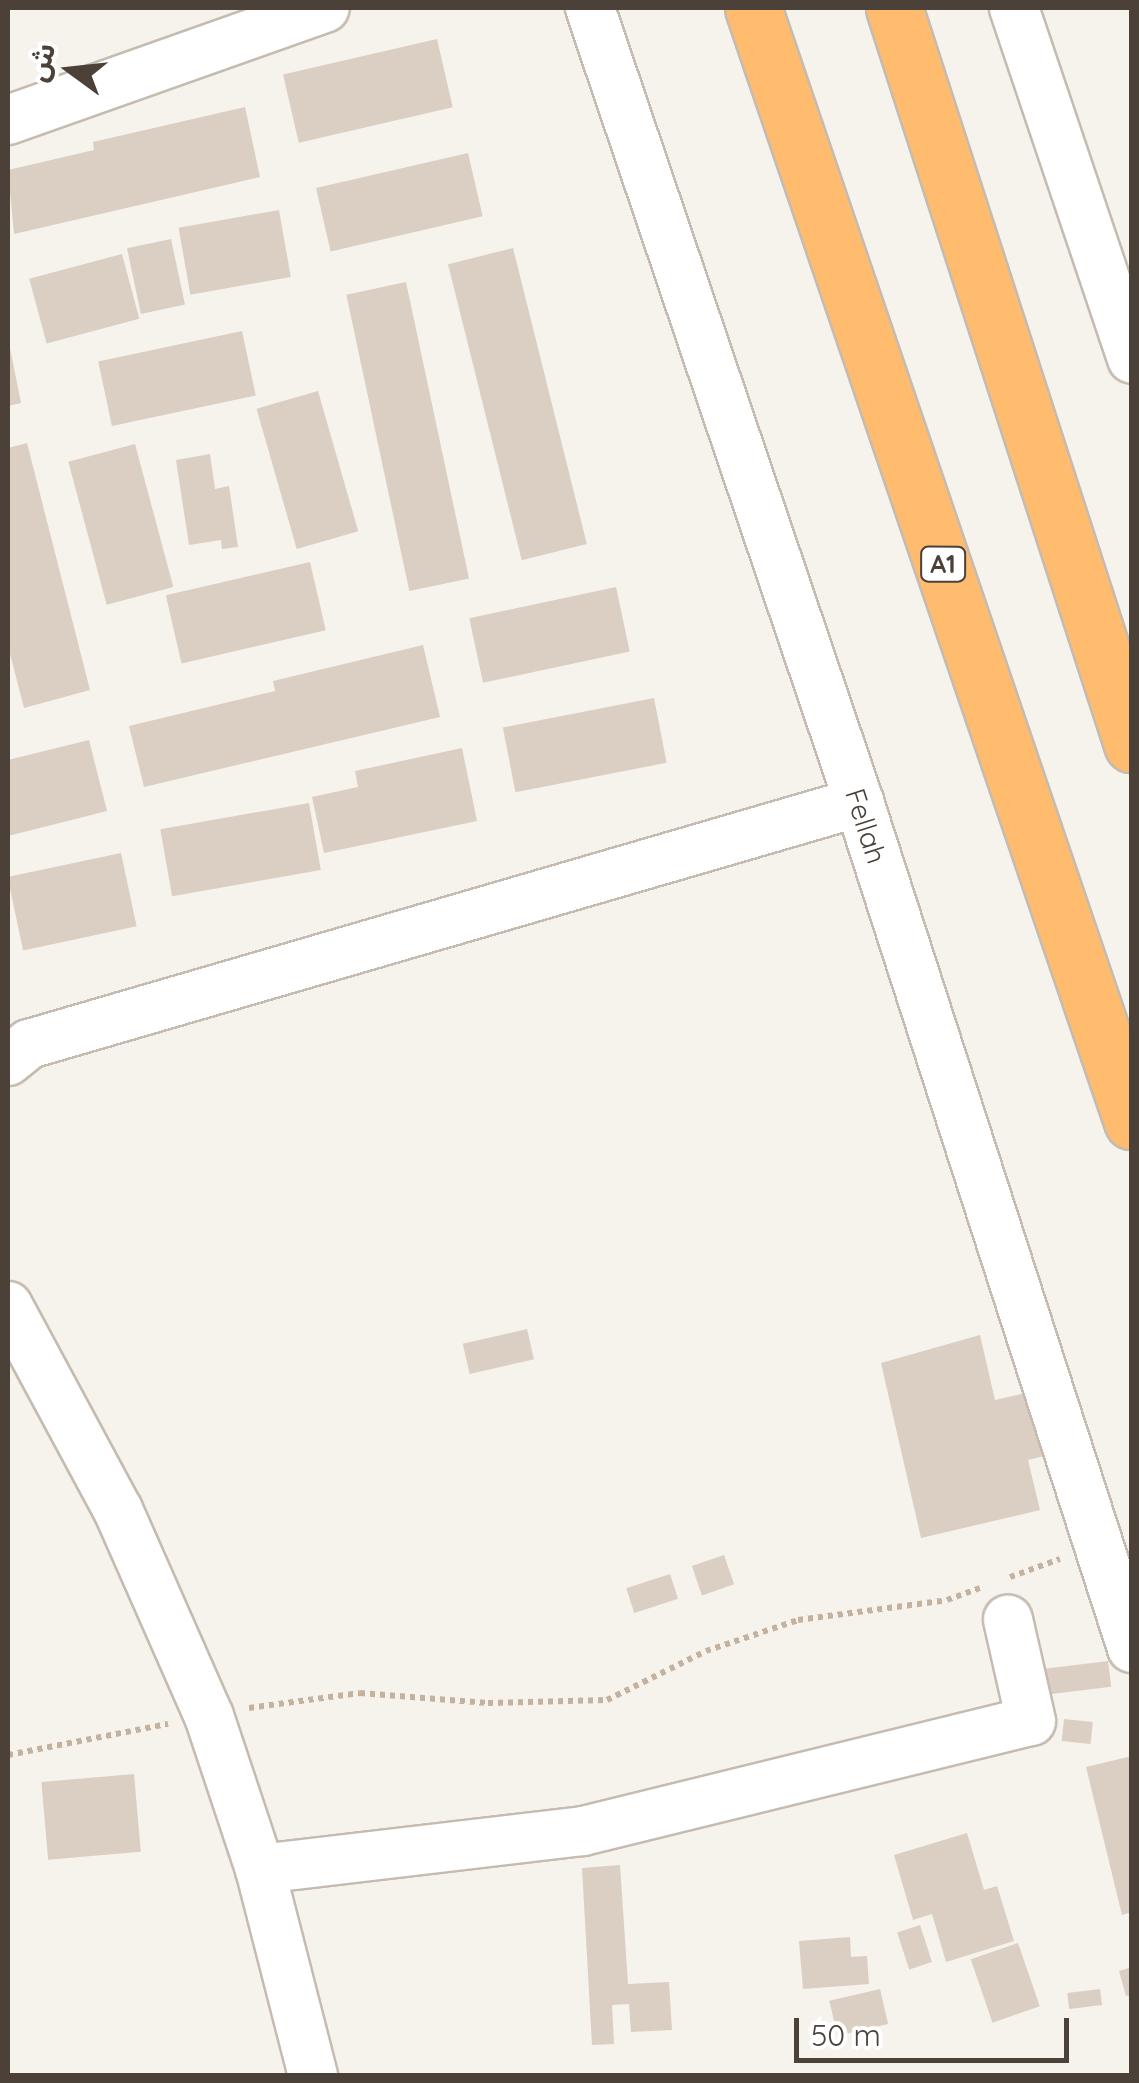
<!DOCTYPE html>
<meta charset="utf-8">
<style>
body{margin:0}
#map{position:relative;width:1139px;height:2083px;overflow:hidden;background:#f6f2ec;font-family:Quicksand,"Noto Sans Arabic",sans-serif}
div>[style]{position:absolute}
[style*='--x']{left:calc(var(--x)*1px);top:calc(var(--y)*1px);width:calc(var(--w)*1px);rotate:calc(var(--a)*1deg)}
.building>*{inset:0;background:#dbcfc3;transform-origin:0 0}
.path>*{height:6px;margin-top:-3px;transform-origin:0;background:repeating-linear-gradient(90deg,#c4b29e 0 5px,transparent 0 10px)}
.roads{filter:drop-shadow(2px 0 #c5bbb0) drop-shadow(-2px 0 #c5bbb0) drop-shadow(0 2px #c5bbb0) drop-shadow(0 -2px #c5bbb0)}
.minor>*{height:48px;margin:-24px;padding:0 24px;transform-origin:24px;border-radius:24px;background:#fff}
.highway>*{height:55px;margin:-27.5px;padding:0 27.5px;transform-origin:27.5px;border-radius:27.5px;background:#ffbc6e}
span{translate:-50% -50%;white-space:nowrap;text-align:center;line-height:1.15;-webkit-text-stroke:10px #fff;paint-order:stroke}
.shield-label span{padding:2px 8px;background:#fff;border:2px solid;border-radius:8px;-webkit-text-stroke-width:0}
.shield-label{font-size:25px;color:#4b4139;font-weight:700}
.street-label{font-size:28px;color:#4b4139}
.frame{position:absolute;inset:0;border:10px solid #4b4139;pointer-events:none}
.north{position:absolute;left:20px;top:20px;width:100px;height:100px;-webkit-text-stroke:8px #fff;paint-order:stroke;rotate:285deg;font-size:28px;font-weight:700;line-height:40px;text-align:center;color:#4b4139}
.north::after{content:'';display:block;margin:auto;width:35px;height:45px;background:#4b4139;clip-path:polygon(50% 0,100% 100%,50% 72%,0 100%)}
.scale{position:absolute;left:794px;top:2018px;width:275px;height:45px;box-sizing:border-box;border:5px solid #4b4139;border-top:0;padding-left:12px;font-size:30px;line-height:35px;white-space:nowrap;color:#4b4139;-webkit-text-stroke:8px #fff;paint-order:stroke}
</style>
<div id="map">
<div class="building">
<i style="left:437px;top:39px;width:70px;height:158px;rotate:77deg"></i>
<i style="clip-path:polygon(245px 107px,260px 177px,14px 234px,8px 170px,94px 150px,93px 142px)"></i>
<i style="left:468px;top:153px;width:65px;height:156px;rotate:77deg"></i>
<i style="left:279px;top:210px;width:68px;height:102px;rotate:80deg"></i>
<i style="left:171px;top:239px;width:67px;height:45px;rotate:78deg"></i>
<i style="left:513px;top:248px;width:305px;height:67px;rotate:76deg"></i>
<i style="left:122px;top:254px;width:67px;height:96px;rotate:75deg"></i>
<i style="left:406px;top:282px;width:303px;height:61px;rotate:78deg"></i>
<i style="left:242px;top:331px;width:66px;height:147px;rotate:78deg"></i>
<i style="clip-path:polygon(9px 343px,21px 403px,8px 406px,8px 344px)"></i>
<i style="left:318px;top:391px;width:146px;height:64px;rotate:74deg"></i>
<i style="clip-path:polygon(27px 443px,90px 690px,24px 708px,8px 646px,8px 448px)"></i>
<i style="left:135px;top:444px;width:148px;height:69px;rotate:75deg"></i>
<i style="clip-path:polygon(210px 454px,215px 489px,229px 486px,238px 547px,222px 549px,221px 540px,189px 545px,176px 460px)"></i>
<i style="left:310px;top:562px;width:70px;height:148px;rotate:77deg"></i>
<i style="left:616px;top:587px;width:66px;height:150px;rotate:78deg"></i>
<i style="clip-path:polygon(423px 645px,440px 717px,144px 787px,129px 726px,275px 691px,273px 681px)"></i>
<i style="left:654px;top:698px;width:66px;height:154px;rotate:79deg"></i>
<i style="clip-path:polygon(89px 740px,107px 811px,8px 836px,8px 760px)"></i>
<i style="clip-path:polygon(462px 748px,477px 821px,324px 853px,312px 797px,358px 787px,355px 771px)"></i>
<i style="left:309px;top:803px;width:68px;height:151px;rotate:80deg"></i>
<i style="left:121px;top:853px;width:75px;height:116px;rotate:78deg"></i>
<i style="left:527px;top:1329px;width:31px;height:66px;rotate:77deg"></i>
<i style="clip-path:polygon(980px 1335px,995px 1400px,1034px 1391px,1048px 1455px,1028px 1460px,1040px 1510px,921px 1538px,881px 1363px)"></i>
<i style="left:724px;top:1555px;width:31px;height:34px;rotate:71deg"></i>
<i style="left:670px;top:1574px;width:26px;height:46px;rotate:72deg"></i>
<i style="left:1108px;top:1661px;width:26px;height:68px;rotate:83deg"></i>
<i style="left:1064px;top:1719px;width:29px;height:22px;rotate:6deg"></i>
<i style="clip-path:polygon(1132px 1756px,1132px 1912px,1122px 1915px,1086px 1767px)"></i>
<i style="left:134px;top:1774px;width:78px;height:93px;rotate:85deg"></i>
<i style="clip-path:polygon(967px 1833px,984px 1890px,997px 1886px,1014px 1941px,946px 1962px,932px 1914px,913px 1920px,894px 1855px)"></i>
<i style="clip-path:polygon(620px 1865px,628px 1984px,669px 1982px,672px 2030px,631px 2032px,629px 2004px,612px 2005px,614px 2044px,592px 2045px,582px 1868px)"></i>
<i style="left:920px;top:1925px;width:39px;height:24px;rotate:72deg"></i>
<i style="clip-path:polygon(850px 1937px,851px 1957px,867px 1956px,869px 1984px,803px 1989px,799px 1941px)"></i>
<i style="left:1018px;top:1943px;width:67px;height:50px;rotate:71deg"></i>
<i style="clip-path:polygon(1132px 1967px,1132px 1995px,1126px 1996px,1119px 1971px)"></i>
<i style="left:880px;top:1989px;width:36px;height:52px;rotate:77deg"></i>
<i style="left:1100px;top:1989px;width:16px;height:33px;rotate:83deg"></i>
</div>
<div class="path">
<i style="--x:1010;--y:1577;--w:53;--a:-19.8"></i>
<i style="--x:249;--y:1708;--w:112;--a:-7.7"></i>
<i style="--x:360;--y:1693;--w:128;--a:4.5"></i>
<i style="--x:488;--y:1703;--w:119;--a:-1.4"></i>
<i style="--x:607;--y:1700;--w:110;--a:-26.3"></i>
<i style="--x:706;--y:1651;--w:97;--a:-18.6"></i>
<i style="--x:798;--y:1620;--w:150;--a:-7.6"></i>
<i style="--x:947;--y:1600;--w:35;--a:-20"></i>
<i style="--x:8;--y:1755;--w:163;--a:-11"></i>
</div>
<div class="roads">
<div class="minor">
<i style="--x:590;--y:8;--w:838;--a:71.28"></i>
<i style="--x:859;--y:802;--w:889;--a:72.12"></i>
<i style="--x:1014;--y:8;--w:370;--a:71.4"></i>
<i style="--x:8;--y:120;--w:336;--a:-19.5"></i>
<i style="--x:8;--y:1061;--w:27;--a:-39"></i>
<i style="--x:29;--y:1044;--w:865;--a:-16.25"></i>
<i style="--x:8;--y:1306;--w:232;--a:61.7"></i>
<i style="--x:118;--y:1510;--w:225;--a:66.2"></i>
<i style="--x:209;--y:1716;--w:161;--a:71.6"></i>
<i style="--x:260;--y:1869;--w:214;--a:75.6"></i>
<i style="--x:260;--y:1869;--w:325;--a:-6.7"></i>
<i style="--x:583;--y:1831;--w:461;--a:-13.8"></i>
<i style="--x:1031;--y:1721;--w:104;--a:-102.8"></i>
</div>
<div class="highway">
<i style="--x:753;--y:8;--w:1176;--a:71.2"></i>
<i style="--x:894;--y:8;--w:774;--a:72.08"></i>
</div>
</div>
<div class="shield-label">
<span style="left:943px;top:564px">A1</span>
</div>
<div class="street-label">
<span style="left:866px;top:826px;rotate:72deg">Fellah</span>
</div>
<div class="frame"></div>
<div class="north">ش</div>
<div class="scale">50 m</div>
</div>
